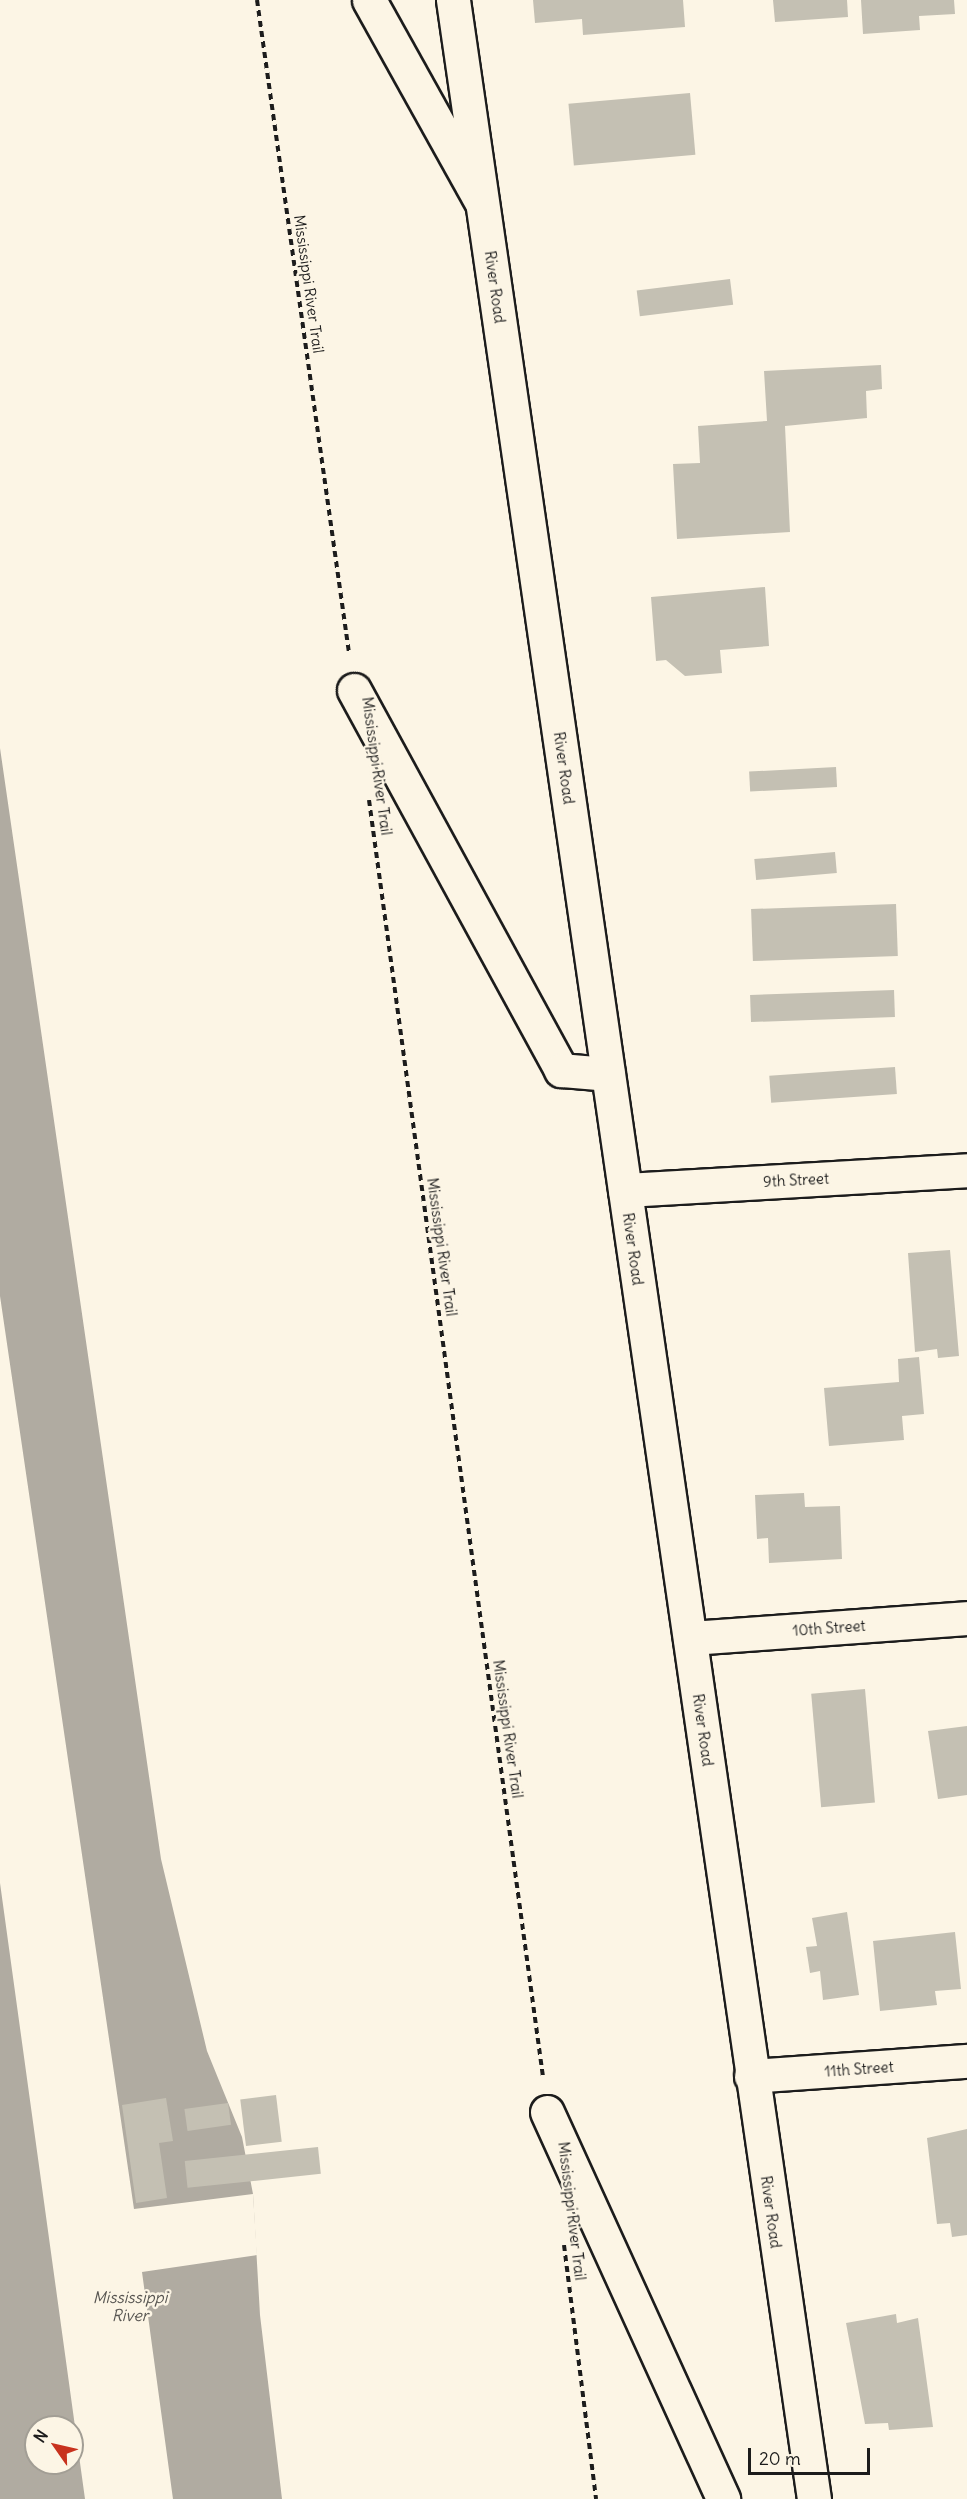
<!DOCTYPE html>
<style>
body{margin:0}
#map{position:relative;width:967px;height:2499px;overflow:hidden;background:#fcf5e5;font-family:Delius,sans-serif}
div>[style]{position:absolute}
[style*='--x']{left:calc(var(--x)*1px);top:calc(var(--y)*1px);width:calc(var(--w)*1px);rotate:calc(var(--a)*1deg)}
.water>*{inset:0;background:#b0aba1}
.pier>*{inset:0;background:#fcf5e5}
.building>*{inset:0;background:#c4c0b3;transform-origin:0 0}
.path>*{height:4px;margin-top:-2px;transform-origin:0;background:repeating-linear-gradient(90deg,#1c1c1c 0 6px,transparent 0 10.5px)}
.roads{filter:drop-shadow(2px 0 #1c1c1c) drop-shadow(-2px 0 #1c1c1c) drop-shadow(0 2px #1c1c1c) drop-shadow(0 -2px #1c1c1c)}
.street>*{height:33px;margin:-16.5px;padding:0 16.5px;transform-origin:16.5px;border-radius:16.5px;background:#fcf5e5}
.secondary>*{height:33px;margin:-16.5px;padding:0 16.5px;transform-origin:16.5px;border-radius:16.5px;background:#fcf5e5}
span{translate:-50% -50%;white-space:nowrap;text-align:center;line-height:1.15;-webkit-text-stroke:5px #fcf5e5;paint-order:stroke}
.street-label{font-size:15px;color:#1c1c1c}
.water-label{font-size:16px;color:#575551;font-style:italic}
.north{position:absolute;left:24px;top:2415px;width:60px;height:60px;box-sizing:border-box;background:#fcf5e5;border:2px solid #a29e95;border-radius:50%;rotate:304deg;font-size:16px;font-weight:700;line-height:24px;text-align:center;color:#1c1c1c}
.north::after{content:'';display:block;margin:auto;width:21px;height:27px;background:#c8321e;clip-path:polygon(50% 0,100% 100%,50% 72%,0 100%)}
.scale{position:absolute;left:748px;top:2448px;width:122px;height:27px;box-sizing:border-box;border:3px solid #1c1c1c;border-top:0;padding-left:8px;font-size:18px;line-height:21px;white-space:nowrap;color:#1c1c1c;-webkit-text-stroke:4px #fcf5e5;paint-order:stroke}
</style>
<div id="map">
<div class="water">
<i style="clip-path:polygon(evenodd,0 748px,161px 1859px,207px 2051px,242px 2137px,253px 2194px,260px 2315px,282px 2499px,0 2499px,0 748px,36px 2427px,72px 2427px,72px 2463px,36px 2463px,36px 2427px)"></i>
</div>
<div class="pier">
<i style="clip-path:polygon(0 1296px,134px 2209px,253px 2194px,257px 2255px,142px 2272px,173px 2499px,85px 2499px,0 1883px)"></i>
</div>
<div class="building">
<i style="clip-path:polygon(533px 0,683px 0,685px 27px,583px 35px,582px 19px,535px 23px)"></i>
<i style="clip-path:polygon(773px 0,847px 0,848px 17px,775px 22px)"></i>
<i style="clip-path:polygon(861px 0,954px 0,955px 14px,919px 16px,920px 30px,863px 34px)"></i>
<i style="left:690px;top:93px;width:62px;height:122px;rotate:85deg"></i>
<i style="left:730px;top:279px;width:26px;height:94px;rotate:83deg"></i>
<i style="clip-path:polygon(881px 365px,882px 389px,866px 391px,867px 418px,785px 426px,790px 532px,677px 539px,673px 464px,700px 463px,698px 426px,767px 421px,764px 371px)"></i>
<i style="clip-path:polygon(765px 587px,769px 646px,720px 650px,722px 673px,685px 676px,666px 660px,656px 661px,651px 597px)"></i>
<i style="left:836px;top:767px;width:20px;height:87px;rotate:87deg"></i>
<i style="left:835px;top:852px;width:21px;height:81px;rotate:85deg"></i>
<i style="left:896px;top:904px;width:52px;height:145px;rotate:88deg"></i>
<i style="left:894px;top:990px;width:27px;height:144px;rotate:88deg"></i>
<i style="left:895px;top:1067px;width:27px;height:126px;rotate:86deg"></i>
<i style="clip-path:polygon(950px 1250px,959px 1356px,938px 1358px,937px 1349px,915px 1352px,908px 1253px)"></i>
<i style="clip-path:polygon(919px 1357px,924px 1414px,902px 1416px,904px 1440px,829px 1446px,824px 1388px,899px 1382px,898px 1359px)"></i>
<i style="clip-path:polygon(804px 1493px,805px 1507px,840px 1506px,842px 1559px,769px 1563px,768px 1538px,757px 1539px,755px 1495px)"></i>
<i style="left:865px;top:1689px;width:114px;height:54px;rotate:85deg"></i>
<i style="clip-path:polygon(967px 1726px,967px 1795px,938px 1799px,928px 1731px)"></i>
<i style="clip-path:polygon(847px 1912px,859px 1995px,823px 2000px,820px 1971px,810px 1973px,806px 1947px,817px 1946px,812px 1918px)"></i>
<i style="clip-path:polygon(955px 1932px,961px 1989px,935px 1991px,937px 2005px,880px 2011px,873px 1941px)"></i>
<i style="left:276px;top:2095px;width:47px;height:36px;rotate:83deg"></i>
<i style="clip-path:polygon(166px 2098px,173px 2141px,159px 2143px,167px 2198px,136px 2203px,122px 2105px)"></i>
<i style="left:228px;top:2103px;width:22px;height:44px;rotate:82deg"></i>
<i style="clip-path:polygon(967px 2129px,967px 2235px,952px 2237px,950px 2223px,937px 2224px,927px 2138px)"></i>
<i style="left:318px;top:2147px;width:27px;height:134px;rotate:84deg"></i>
<i style="clip-path:polygon(896px 2314px,897px 2323px,918px 2318px,933px 2427px,889px 2430px,888px 2423px,865px 2424px,846px 2323px)"></i>
</div>
<div class="path">
<i style="--x:257;--y:0;--w:659;--a:81.98"></i>
<i style="--x:369;--y:800;--w:1289;--a:82.24"></i>
<i style="--x:564;--y:2245;--w:256;--a:82.8"></i>
</div>
<div class="roads">
<div class="street">
<i style="--x:369;--y:0;--w:230;--a:60.9"></i>
<i style="--x:354;--y:690;--w:433;--a:61.4"></i>
<i style="--x:561;--y:1070;--w:47;--a:4.9"></i>
<i style="--x:625;--y:1190;--w:343;--a:-3.3"></i>
<i style="--x:690;--y:1638;--w:278;--a:-4.1"></i>
<i style="--x:751;--y:2076;--w:217;--a:-4"></i>
<i style="--x:547;--y:2112;--w:425;--a:65.5"></i>
</div>
<div class="secondary">
<i style="--x:453;--y:0;--w:2525;--a:81.78"></i>
</div>
</div>
<div class="street-label">
<span style="left:309px;top:284px;rotate:82deg">Mississippi River Trail</span>
<span style="left:495px;top:287px;rotate:82deg">River Road</span>
<span style="left:377px;top:766px;rotate:82deg">Mississippi River Trail</span>
<span style="left:564px;top:768px;rotate:82deg">River Road</span>
<span style="left:796px;top:1180px;rotate:-3deg">9th Street</span>
<span style="left:442px;top:1247px;rotate:82deg">Mississippi River Trail</span>
<span style="left:633px;top:1249px;rotate:82deg">River Road</span>
<span style="left:829px;top:1628px;rotate:-4deg">10th Street</span>
<span style="left:508px;top:1729px;rotate:82deg">Mississippi River Trail</span>
<span style="left:703px;top:1730px;rotate:82deg">River Road</span>
<span style="left:859px;top:2069px;rotate:-4deg">11th Street</span>
<span style="left:572px;top:2211px;rotate:83deg">Mississippi River Trail</span>
<span style="left:771px;top:2212px;rotate:82deg">River Road</span>
</div>
<div class="water-label">
<span style="left:130px;top:2306px">Mississippi<br>River</span>
</div>
<div class="north">N</div>
<div class="scale">20 m</div>
</div>
